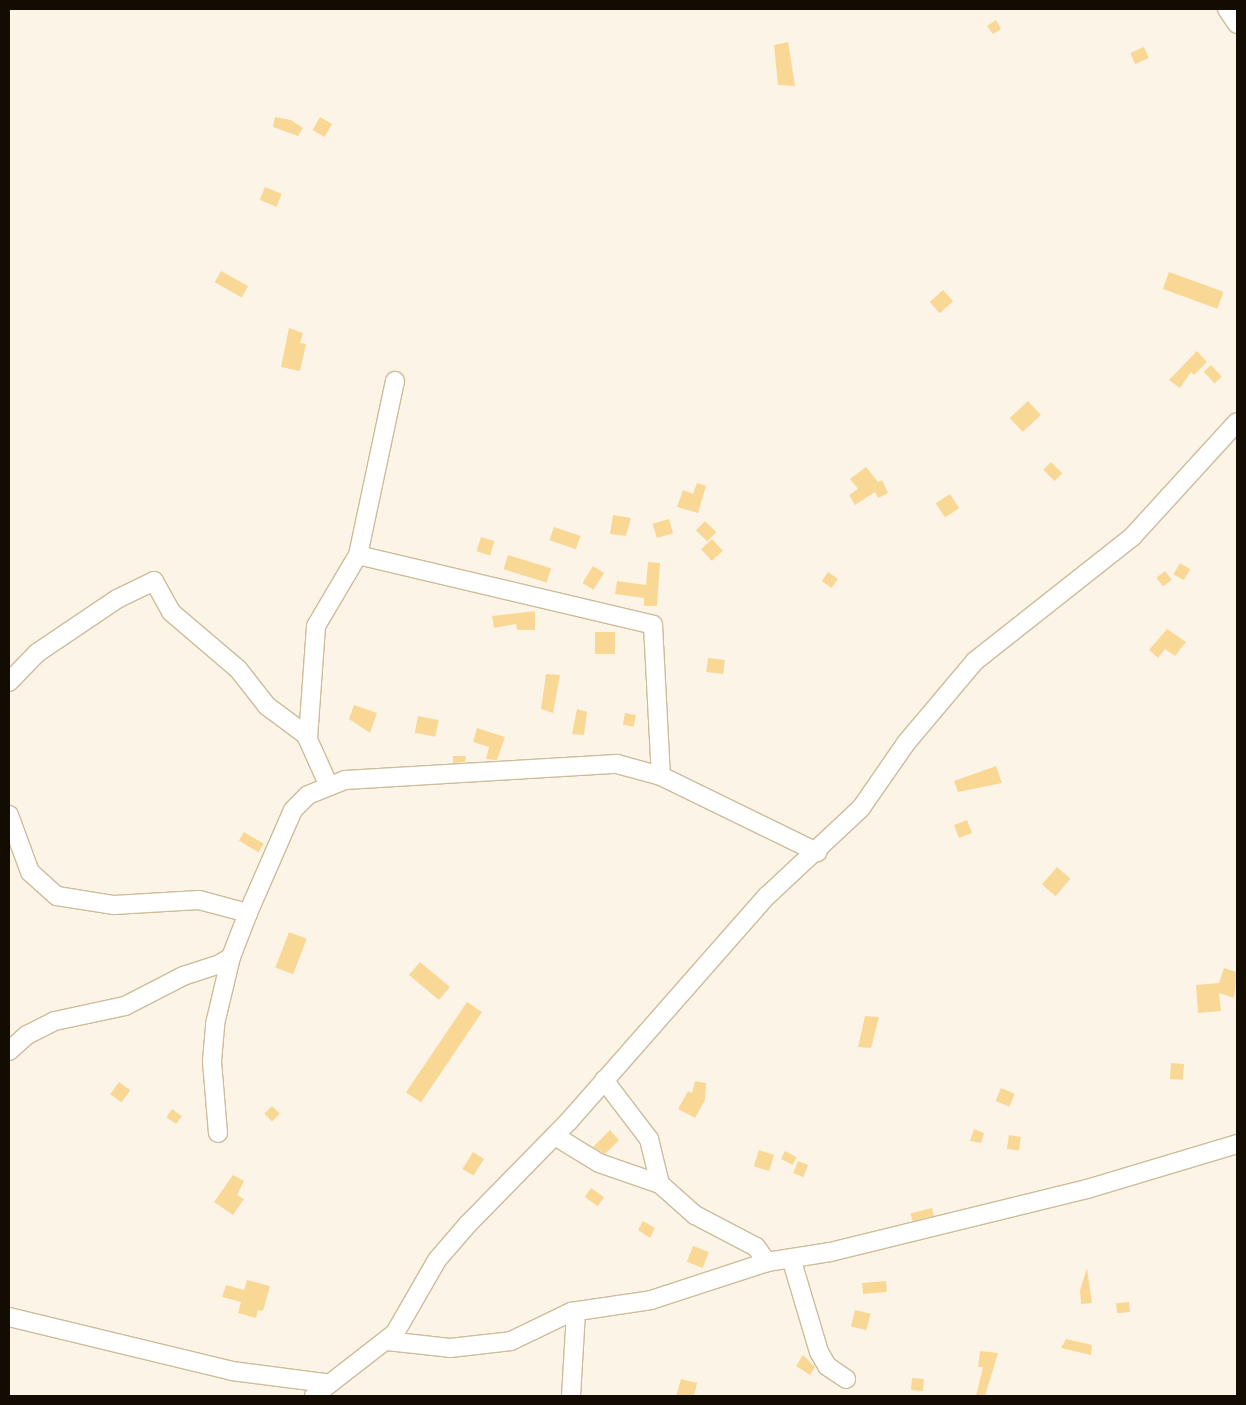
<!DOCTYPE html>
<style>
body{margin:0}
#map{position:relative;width:1246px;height:1405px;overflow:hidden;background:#fcf5e7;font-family:Overpass,sans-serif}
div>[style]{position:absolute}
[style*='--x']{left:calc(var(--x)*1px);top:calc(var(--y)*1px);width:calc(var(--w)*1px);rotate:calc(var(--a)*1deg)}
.building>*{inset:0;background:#f9d896;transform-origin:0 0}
.roads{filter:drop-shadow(1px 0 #cdbc9a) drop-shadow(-1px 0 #cdbc9a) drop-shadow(0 1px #cdbc9a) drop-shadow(0 -1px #cdbc9a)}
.minor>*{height:18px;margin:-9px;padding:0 9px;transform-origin:9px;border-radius:9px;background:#fff}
span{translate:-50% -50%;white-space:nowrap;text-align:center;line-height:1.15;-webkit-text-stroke:4px #fcf5e7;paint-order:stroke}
.frame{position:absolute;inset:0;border:10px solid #120c02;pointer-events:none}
</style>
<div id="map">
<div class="building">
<i style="clip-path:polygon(996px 20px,1001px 29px,993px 34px,987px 26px)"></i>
<i style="clip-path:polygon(788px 42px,795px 86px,778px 85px,774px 45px)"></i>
<i style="left:1144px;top:47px;width:12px;height:15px;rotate:66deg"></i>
<i style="clip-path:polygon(275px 117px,291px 120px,303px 128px,298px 136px,273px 127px)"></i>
<i style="left:320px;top:117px;width:14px;height:15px;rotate:30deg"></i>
<i style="left:265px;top:187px;width:18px;height:14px;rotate:22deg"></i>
<i style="left:221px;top:271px;width:31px;height:13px;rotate:29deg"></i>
<i style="left:1169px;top:272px;width:58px;height:18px;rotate:20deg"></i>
<i style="left:943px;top:290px;width:15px;height:18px;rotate:48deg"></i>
<i style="clip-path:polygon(289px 328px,303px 333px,300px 343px,306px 344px,300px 371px,281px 367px)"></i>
<i style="clip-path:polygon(1197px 351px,1207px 362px,1194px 375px,1191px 372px,1180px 388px,1169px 380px)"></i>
<i style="left:1211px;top:365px;width:16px;height:10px;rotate:47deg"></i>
<i style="left:1028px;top:401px;width:19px;height:25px;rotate:47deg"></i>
<i style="left:1051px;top:462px;width:16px;height:11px;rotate:45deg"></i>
<i style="clip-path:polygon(866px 467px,878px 482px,882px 480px,888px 493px,878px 498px,875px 492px,855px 505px,849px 495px,858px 489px,850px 479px)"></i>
<i style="clip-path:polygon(697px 483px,706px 486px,698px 513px,677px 507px,683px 490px,693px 494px)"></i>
<i style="left:950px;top:494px;width:17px;height:17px;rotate:57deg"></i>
<i style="clip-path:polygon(613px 515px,631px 518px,626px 536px,610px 534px)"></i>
<i style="left:669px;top:519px;width:15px;height:17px;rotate:74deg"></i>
<i style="left:705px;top:521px;width:16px;height:13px;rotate:45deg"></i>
<i style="left:554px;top:527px;width:28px;height:14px;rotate:19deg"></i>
<i style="left:481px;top:537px;width:14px;height:15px;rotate:17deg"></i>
<i style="left:712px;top:539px;width:16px;height:15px;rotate:47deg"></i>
<i style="left:508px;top:555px;width:45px;height:15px;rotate:17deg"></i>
<i style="clip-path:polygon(648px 562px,660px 563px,657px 606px,644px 606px,644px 598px,615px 594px,617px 581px,646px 585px)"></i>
<i style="left:1180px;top:563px;width:12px;height:13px;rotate:31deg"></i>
<i style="left:593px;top:566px;width:13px;height:20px;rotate:32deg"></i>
<i style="left:1165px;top:571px;width:11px;height:11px;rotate:52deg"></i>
<i style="left:828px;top:572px;width:12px;height:11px;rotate:35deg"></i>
<i style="clip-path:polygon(535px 611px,535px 630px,517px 630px,516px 624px,494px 628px,492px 616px)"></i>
<i style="clip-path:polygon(1167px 629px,1186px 642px,1175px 656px,1165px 649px,1158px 658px,1149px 650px)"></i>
<i style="left:595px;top:632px;width:20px;height:22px"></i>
<i style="left:708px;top:658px;width:17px;height:14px;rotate:7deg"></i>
<i style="clip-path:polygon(546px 674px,560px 675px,553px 713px,541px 709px)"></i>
<i style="clip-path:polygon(354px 705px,377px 713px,370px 733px,349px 719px)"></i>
<i style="clip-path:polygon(577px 709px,587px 712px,584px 735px,572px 734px)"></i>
<i style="left:625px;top:713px;width:11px;height:12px;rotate:10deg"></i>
<i style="left:418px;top:716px;width:21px;height:17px;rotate:11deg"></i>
<i style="clip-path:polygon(477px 728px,505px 737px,497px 760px,486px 759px,489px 747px,473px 742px)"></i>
<i style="clip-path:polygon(453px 756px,466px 756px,465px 762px,453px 763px)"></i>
<i style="clip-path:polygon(996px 766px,1002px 783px,958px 792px,954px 781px)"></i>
<i style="left:967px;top:820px;width:14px;height:14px;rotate:69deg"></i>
<i style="left:244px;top:832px;width:23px;height:10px;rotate:31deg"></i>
<i style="left:1057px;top:867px;width:18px;height:23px;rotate:41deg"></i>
<i style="left:289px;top:932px;width:19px;height:38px;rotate:21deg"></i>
<i style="left:420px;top:962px;width:39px;height:17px;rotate:40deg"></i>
<i style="clip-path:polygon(1224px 968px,1237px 972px,1234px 998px,1219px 993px,1221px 1011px,1198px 1013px,1196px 985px,1219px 983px)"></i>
<i style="left:467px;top:1002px;width:18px;height:109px;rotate:34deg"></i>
<i style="clip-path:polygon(865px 1016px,879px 1017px,871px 1048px,858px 1047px)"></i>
<i style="left:1171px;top:1063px;width:13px;height:16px;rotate:4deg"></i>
<i style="clip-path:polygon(695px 1081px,706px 1083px,705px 1100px,695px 1118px,678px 1109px,688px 1091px,692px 1093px)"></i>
<i style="left:119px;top:1082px;width:14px;height:15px;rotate:36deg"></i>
<i style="left:1001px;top:1088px;width:15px;height:14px;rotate:23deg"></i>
<i style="left:272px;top:1106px;width:11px;height:11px;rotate:45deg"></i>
<i style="left:172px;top:1109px;width:12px;height:10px;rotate:35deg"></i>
<i style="clip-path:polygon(974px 1129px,984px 1133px,981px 1143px,970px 1141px)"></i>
<i style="clip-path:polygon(610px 1130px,619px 1140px,605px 1154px,593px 1147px)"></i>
<i style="left:1009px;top:1135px;width:12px;height:14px;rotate:9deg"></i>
<i style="left:759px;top:1150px;width:16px;height:17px;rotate:18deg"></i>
<i style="left:785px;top:1151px;width:13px;height:9px;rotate:27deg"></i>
<i style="left:473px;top:1152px;width:13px;height:20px;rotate:32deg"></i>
<i style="left:798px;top:1161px;width:11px;height:13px;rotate:22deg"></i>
<i style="clip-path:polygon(233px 1175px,244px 1181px,237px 1195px,244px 1199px,233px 1215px,214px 1202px)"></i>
<i style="left:591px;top:1188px;width:16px;height:11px;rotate:35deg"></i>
<i style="left:932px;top:1208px;width:8px;height:22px;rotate:76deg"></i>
<i style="clip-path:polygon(643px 1221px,655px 1228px,650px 1238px,638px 1230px)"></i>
<i style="left:693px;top:1246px;width:17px;height:17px;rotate:21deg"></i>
<i style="clip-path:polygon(1087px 1268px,1092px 1303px,1081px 1304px,1080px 1290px)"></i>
<i style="clip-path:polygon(247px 1280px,270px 1286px,263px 1311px,258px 1310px,256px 1318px,238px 1313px,241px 1302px,222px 1297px,226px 1285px,244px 1290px)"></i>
<i style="left:886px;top:1281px;width:11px;height:24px;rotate:85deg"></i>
<i style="left:1129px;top:1302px;width:10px;height:13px;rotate:84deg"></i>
<i style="left:855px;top:1310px;width:16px;height:17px;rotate:14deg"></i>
<i style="clip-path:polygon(1066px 1339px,1092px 1345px,1091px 1355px,1061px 1348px)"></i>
<i style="clip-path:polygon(980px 1351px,998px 1353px,985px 1396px,976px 1396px,983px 1367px,978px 1367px)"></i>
<i style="clip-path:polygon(803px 1355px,815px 1367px,810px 1375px,796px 1366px)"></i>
<i style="left:912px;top:1378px;width:12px;height:12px;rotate:5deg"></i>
<i style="clip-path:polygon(681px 1379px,697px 1383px,694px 1396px,676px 1396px)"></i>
</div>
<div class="roads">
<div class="minor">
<i style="--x:1227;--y:9;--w:18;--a:56"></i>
<i style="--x:358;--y:555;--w:303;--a:13.3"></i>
<i style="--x:653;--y:625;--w:151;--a:87"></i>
<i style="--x:9;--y:682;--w:40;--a:-46"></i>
<i style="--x:37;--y:653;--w:97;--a:-34"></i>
<i style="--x:117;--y:599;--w:41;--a:-25.9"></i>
<i style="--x:154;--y:581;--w:35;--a:61"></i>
<i style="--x:171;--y:612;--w:88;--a:40.4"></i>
<i style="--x:238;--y:669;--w:47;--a:51.9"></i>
<i style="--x:267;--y:706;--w:49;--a:36.6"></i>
<i style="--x:306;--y:735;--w:54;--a:65.8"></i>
<i style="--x:308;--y:738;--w:112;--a:-85.9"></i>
<i style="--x:316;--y:626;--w:82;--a:-59.4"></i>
<i style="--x:358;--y:555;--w:178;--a:-78"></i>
<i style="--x:9;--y:815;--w:61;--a:69.8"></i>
<i style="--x:30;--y:872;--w:36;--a:42"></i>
<i style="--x:57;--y:896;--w:58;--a:9"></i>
<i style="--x:114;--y:905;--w:85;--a:-3.4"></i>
<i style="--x:199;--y:900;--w:51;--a:14.9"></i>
<i style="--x:248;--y:913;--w:112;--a:-66.4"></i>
<i style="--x:293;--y:810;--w:21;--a:-45"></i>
<i style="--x:308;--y:795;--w:40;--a:-22"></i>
<i style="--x:345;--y:780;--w:272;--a:-3.4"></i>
<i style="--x:617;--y:764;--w:46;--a:15.3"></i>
<i style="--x:661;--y:776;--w:174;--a:26"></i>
<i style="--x:9;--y:1051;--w:24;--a:-42"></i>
<i style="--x:27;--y:1035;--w:31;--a:-27"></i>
<i style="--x:55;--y:1021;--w:72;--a:-12.1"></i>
<i style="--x:125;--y:1006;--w:65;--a:-27.3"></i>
<i style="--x:183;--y:976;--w:39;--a:-18"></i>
<i style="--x:220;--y:964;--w:13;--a:-32"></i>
<i style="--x:231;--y:957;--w:47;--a:-68.9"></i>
<i style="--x:604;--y:1080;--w:74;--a:52.7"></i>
<i style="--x:649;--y:1139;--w:46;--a:76.3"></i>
<i style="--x:218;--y:1133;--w:72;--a:-94.8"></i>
<i style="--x:212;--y:1061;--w:37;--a:-85"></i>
<i style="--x:215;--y:1024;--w:69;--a:-76.6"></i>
<i style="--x:555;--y:1136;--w:52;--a:31.5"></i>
<i style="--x:599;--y:1163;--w:65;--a:19"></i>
<i style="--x:660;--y:1184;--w:47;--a:41.5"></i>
<i style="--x:695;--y:1215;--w:69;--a:27.7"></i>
<i style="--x:756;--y:1247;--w:19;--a:54"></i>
<i style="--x:791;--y:1258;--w:98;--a:73.4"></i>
<i style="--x:819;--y:1352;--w:16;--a:60"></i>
<i style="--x:827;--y:1366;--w:23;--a:34"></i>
<i style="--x:9;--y:1317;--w:229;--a:13.6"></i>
<i style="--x:232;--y:1371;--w:95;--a:7.3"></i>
<i style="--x:387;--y:1341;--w:63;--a:6.3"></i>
<i style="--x:450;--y:1348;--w:61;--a:-6.5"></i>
<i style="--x:511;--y:1341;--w:67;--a:-25.8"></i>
<i style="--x:571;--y:1312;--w:81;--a:-8.5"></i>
<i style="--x:651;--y:1300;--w:122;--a:-18.1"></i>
<i style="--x:767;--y:1262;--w:64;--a:-9"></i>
<i style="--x:830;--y:1252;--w:265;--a:-13.8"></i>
<i style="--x:1087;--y:1189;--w:157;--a:-16.7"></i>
<i style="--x:314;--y:1396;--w:103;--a:-37.9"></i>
<i style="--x:395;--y:1333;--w:84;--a:-60.1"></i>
<i style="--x:437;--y:1260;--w:48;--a:-49.3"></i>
<i style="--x:468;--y:1224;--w:144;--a:-45.6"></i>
<i style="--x:569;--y:1121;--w:300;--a:-48.7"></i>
<i style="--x:767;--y:896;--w:129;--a:-43.1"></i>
<i style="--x:861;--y:808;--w:79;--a:-55.3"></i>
<i style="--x:906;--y:743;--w:107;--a:-49.9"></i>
<i style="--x:975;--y:661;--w:201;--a:-38.3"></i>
<i style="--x:1133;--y:536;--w:154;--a:-47.6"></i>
<i style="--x:571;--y:1396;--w:85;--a:-86.6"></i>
</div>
</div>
<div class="frame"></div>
</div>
